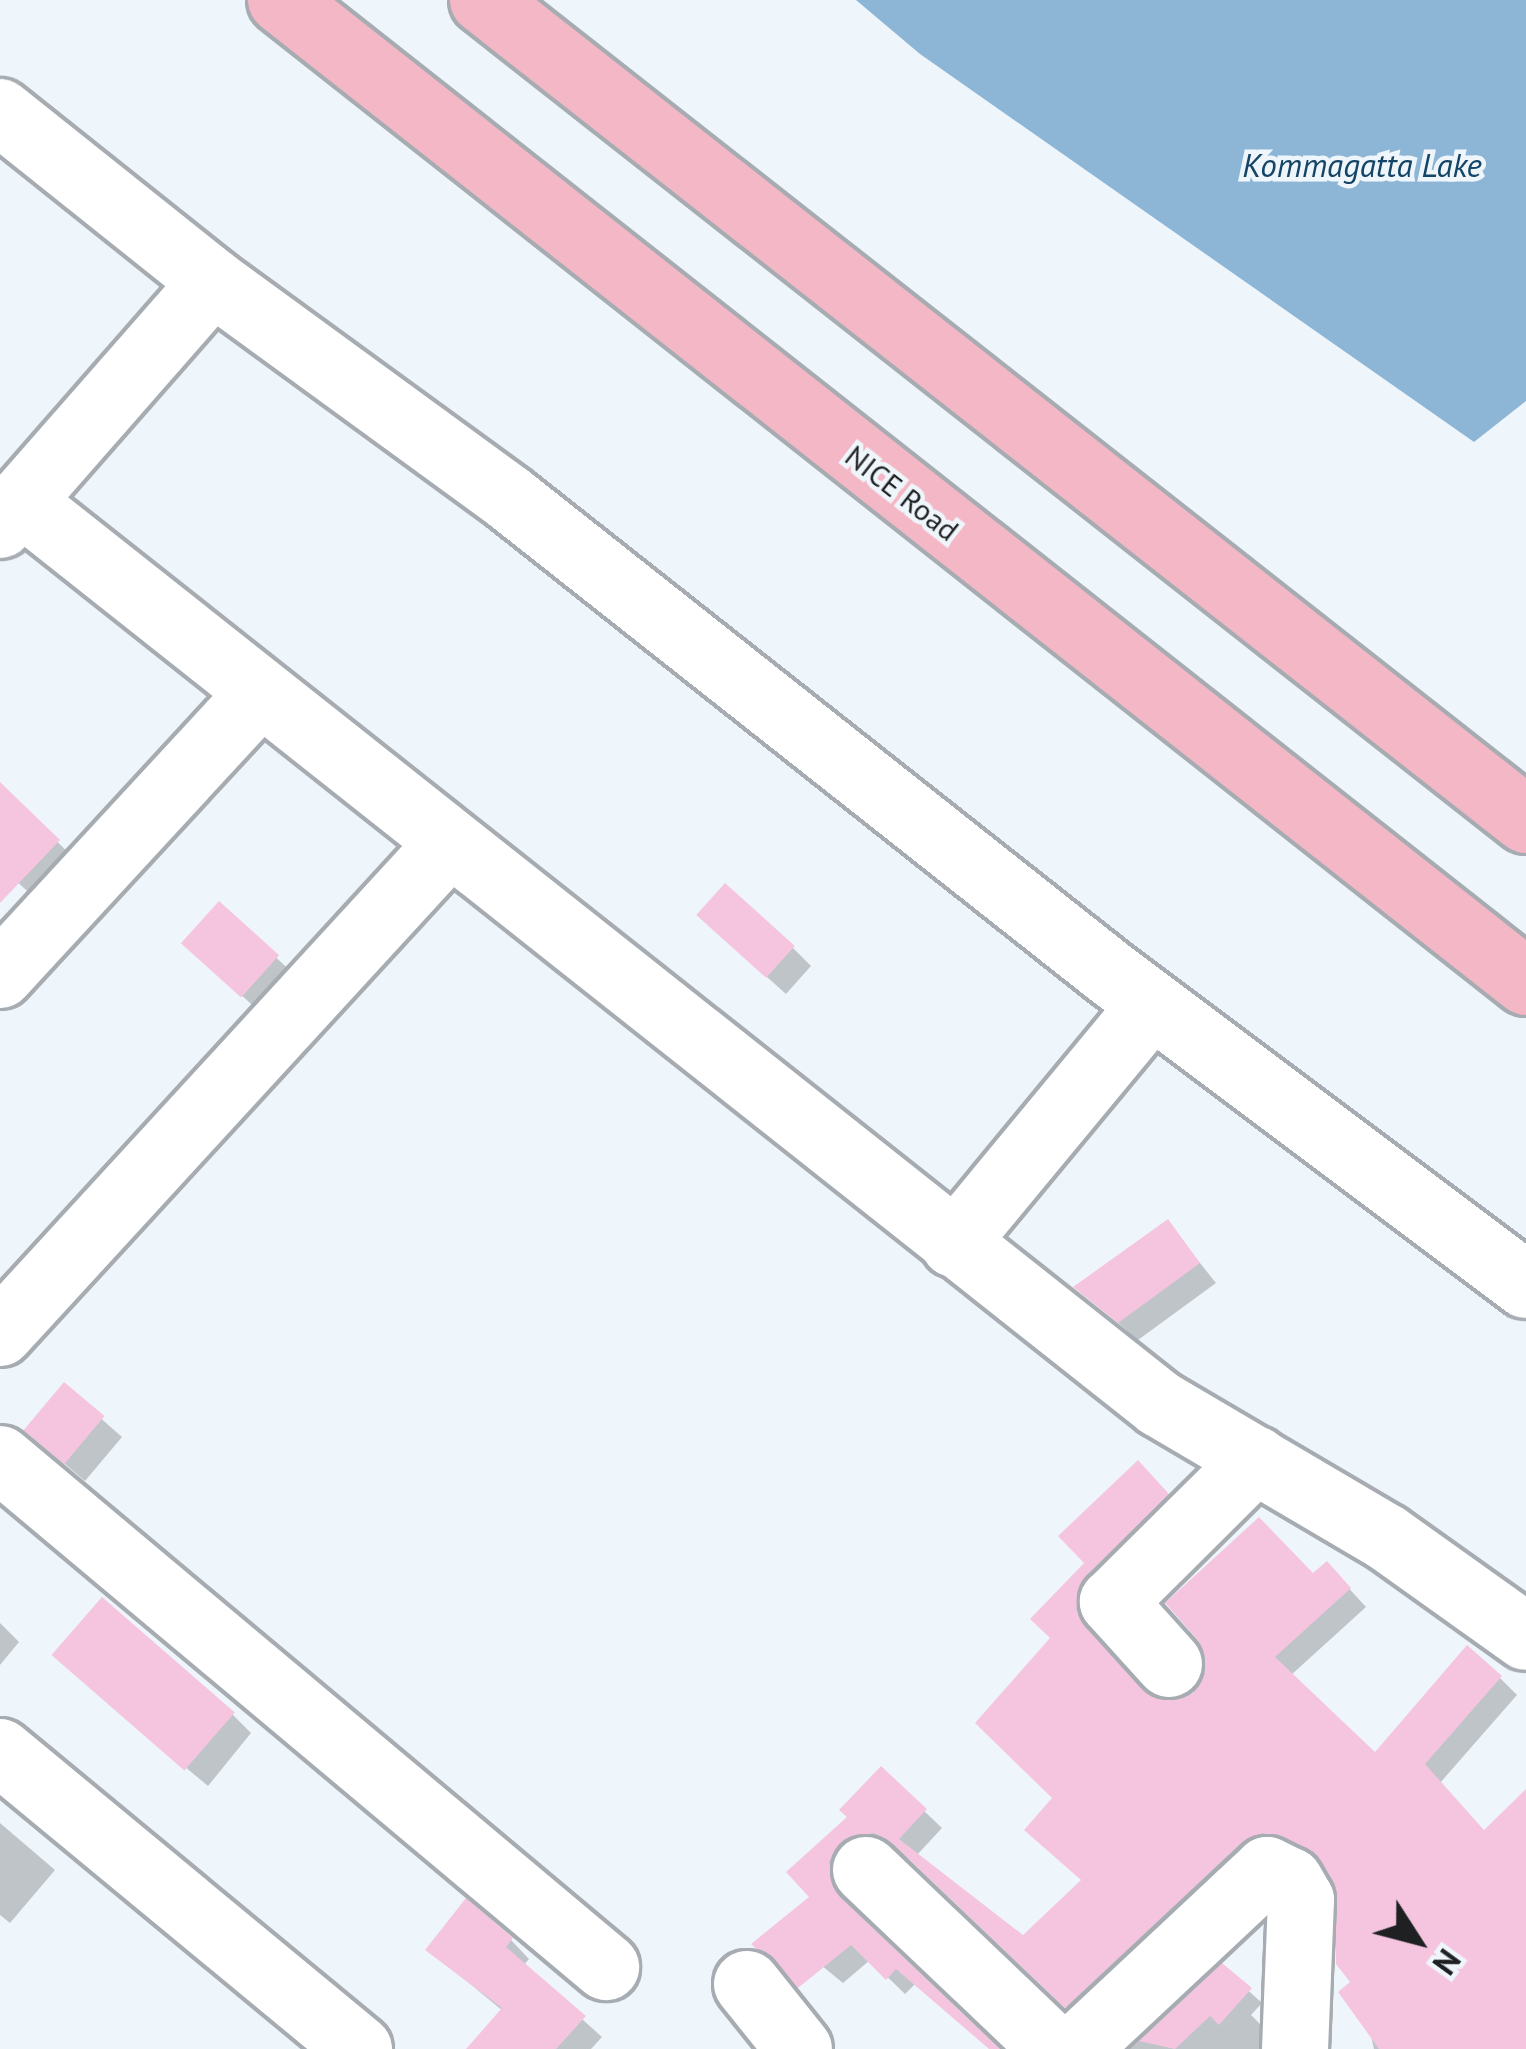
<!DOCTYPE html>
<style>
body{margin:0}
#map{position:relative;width:1526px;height:2049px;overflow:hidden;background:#eff6fb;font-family:"PT Sans",sans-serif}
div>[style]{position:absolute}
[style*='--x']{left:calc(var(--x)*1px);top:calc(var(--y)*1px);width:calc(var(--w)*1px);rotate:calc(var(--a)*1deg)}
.water>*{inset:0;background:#8cb5d6}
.shadow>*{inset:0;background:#0003}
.building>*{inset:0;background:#f5c5e0;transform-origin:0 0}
.roads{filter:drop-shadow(3px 0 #a6acb1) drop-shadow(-3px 0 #a6acb1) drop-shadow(0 3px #a6acb1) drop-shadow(0 -3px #a6acb1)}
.minor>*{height:66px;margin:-33px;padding:0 33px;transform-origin:33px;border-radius:33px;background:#fff}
.highway>*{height:66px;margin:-33px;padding:0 33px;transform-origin:33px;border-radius:33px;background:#f4b7c5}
span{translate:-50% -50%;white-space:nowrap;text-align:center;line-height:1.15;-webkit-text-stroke:9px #eff6fb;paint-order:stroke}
.street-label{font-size:30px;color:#1e2022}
.water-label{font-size:33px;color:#154566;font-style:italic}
.north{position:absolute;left:1358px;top:1881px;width:120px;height:120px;-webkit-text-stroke:9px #eff6fb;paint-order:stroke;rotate:126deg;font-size:33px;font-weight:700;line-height:48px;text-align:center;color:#1e2022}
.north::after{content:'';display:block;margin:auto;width:42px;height:54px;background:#1e2022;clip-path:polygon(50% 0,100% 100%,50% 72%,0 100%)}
</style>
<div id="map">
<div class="water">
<i style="clip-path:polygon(856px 0,1526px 0,1526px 401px,1474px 442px,920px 54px)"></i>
</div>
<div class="shadow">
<i style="clip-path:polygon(0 786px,77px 861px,38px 901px,0 866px)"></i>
<i style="clip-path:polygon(219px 905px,296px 976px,262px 1014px,204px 961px)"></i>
<i style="clip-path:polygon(718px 933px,793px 948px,811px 966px,786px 994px)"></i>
<i style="clip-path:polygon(1168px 1223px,1216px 1283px,1138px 1340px,1078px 1288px)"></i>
<i style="clip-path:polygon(64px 1386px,122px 1437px,85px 1481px,46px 1448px)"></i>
<i style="clip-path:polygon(1155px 1481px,1184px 1512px,1103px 1593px,1145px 1694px,1176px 1704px,1197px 1693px,1209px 1654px,1169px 1604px,1313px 1577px,1343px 1582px,1366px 1607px,1290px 1676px,1375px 1756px,1500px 1678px,1517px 1695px,1440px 1783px,1485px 1833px,1526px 1794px,1526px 2049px,1374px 2049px,1336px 1880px,1303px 1852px,1084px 2023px,912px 1859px,872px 1850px,846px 1878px,846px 1902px,997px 2049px,915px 1984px,905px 1994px,870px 1960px,843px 1983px,794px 1943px,813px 1897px,790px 1872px,851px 1817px,881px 1770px,942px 1828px,916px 1856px,1023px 1939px,1084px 1881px,1056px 1798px,1054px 1638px,1088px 1563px)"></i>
<i style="clip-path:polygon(0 1623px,19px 1642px,0 1665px)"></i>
<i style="clip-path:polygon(75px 1675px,233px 1715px,251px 1733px,208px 1786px)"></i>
<i style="clip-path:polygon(0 1823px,55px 1870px,10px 1923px,0 1915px)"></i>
<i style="clip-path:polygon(511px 1940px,529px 1959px,523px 1966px,602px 2037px,591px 2049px,499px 2049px,503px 2011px,429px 1950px)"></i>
<i style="clip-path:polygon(1222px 1967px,1262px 2003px,1251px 2015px,1270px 2034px,1270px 2049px,1130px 2049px)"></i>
</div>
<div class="building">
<i style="clip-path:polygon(0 782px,60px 840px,0 903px)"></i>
<i style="left:725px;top:883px;width:94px;height:43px;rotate:42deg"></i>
<i style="left:219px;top:901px;width:81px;height:57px;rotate:42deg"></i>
<i style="clip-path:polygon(1168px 1219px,1200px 1263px,1118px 1323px,1073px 1287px)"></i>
<i style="left:64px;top:1382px;width:53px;height:63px;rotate:40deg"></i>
<i style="clip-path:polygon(1138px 1460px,1169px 1494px,1087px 1575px,1076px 1609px,1156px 1699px,1193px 1693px,1205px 1674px,1198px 1640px,1165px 1603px,1259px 1517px,1313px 1573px,1327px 1561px,1351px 1588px,1275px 1657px,1375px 1752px,1467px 1645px,1502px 1676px,1425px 1764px,1484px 1830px,1526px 1789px,1526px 2049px,1379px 2049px,1338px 1992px,1350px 1982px,1336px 1964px,1333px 1881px,1307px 1848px,1263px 1833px,1241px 1843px,1065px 2008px,892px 1843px,874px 1833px,840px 1843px,829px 1862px,839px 1896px,1000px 2049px,989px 2049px,896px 1969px,886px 1980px,851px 1945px,798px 1988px,751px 1944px,809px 1897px,786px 1872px,847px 1817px,839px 1810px,881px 1766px,927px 1809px,899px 1839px,1023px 1935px,1081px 1880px,1024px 1830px,1052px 1798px,975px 1723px,1050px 1638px,1030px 1619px,1084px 1563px,1058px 1536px)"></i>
<i style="left:102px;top:1597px;width:176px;height:77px;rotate:41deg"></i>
<i style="clip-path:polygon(466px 1898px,513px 1938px,506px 1947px,586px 2016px,556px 2049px,466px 2049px,502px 2008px,425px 1950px)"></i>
<i style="clip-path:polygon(1222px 1963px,1252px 1988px,1219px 2025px,1210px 2016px,1175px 2049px,1139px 2041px)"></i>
</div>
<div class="roads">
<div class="minor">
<i style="--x:0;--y:112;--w:273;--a:38.6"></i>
<i style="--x:213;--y:282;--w:366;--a:36.1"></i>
<i style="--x:509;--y:498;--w:766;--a:38.32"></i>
<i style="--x:1110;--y:973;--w:520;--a:36.87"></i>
<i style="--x:21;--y:502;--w:1453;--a:38.38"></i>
<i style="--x:1160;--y:1404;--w:262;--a:30.5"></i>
<i style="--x:1386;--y:1537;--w:172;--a:35.5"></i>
<i style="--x:0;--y:525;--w:323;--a:-48.8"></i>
<i style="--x:0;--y:975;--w:381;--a:-47.3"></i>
<i style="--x:954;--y:1244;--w:310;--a:-50.4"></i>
<i style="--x:0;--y:1333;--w:661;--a:-47.45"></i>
<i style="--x:0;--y:1459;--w:791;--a:39.97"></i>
<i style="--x:1169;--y:1664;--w:84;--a:-132.1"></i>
<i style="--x:1113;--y:1602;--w:202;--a:-44.8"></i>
<i style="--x:0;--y:1752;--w:466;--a:39.6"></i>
<i style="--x:866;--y:1870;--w:260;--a:43.6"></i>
<i style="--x:747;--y:1984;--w:83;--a:51.3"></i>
<i style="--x:1076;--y:2049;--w:262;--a:-43.1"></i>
<i style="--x:1267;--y:1870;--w:25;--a:26"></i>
<i style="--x:1290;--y:1881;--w:22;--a:60"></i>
<i style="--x:1301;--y:1900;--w:149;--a:92.3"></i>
</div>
<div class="highway">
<i style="--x:281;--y:0;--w:1586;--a:38.26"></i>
<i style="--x:483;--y:0;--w:1327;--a:38.17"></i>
</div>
</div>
<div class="street-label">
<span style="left:902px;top:493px;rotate:38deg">NICE Road</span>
</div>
<div class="water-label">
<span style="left:1362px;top:165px">Kommagatta Lake</span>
</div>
<div class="north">N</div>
</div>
